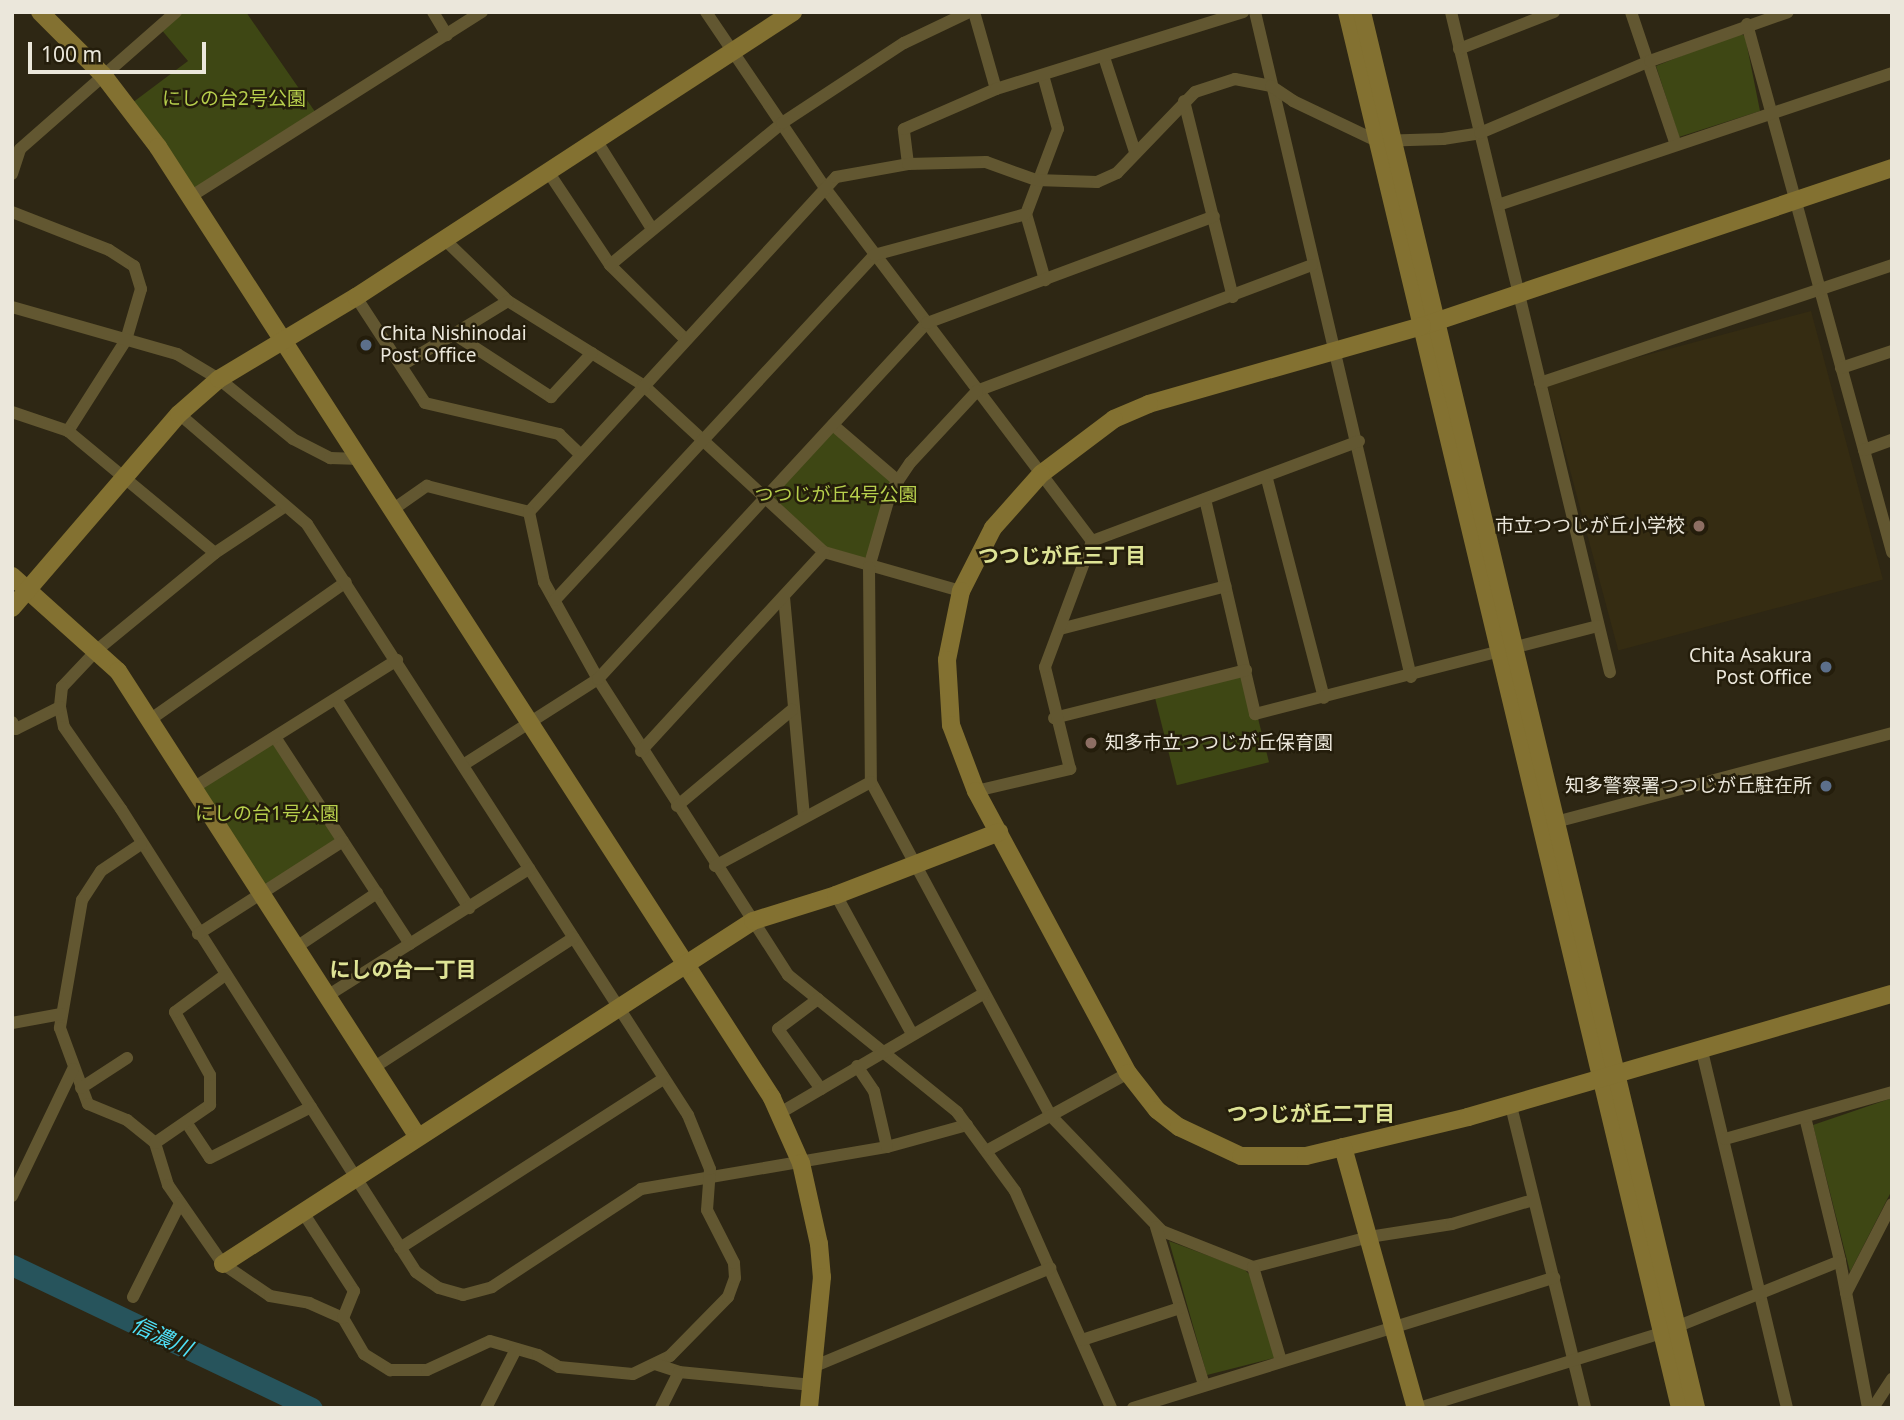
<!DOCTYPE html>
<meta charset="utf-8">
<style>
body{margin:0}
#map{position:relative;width:1904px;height:1420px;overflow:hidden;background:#2e2714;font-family:"Noto Sans","Noto Sans JP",sans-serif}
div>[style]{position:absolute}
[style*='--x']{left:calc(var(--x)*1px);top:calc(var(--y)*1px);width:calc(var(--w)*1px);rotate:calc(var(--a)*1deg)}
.built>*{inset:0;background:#352c12;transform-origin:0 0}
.green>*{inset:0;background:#3e4714;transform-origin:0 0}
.river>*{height:21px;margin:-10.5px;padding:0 10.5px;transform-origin:10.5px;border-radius:10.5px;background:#27545c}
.street>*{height:12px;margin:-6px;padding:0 6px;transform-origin:6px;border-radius:6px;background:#625731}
.secondary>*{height:18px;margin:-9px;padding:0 9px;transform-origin:9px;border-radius:9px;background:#837131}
.dots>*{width:19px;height:19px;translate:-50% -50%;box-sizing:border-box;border:4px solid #241d0b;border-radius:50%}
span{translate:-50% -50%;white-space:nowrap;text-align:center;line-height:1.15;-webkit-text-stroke:5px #241d0b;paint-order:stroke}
.park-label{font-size:19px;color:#b7cf4c}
.poi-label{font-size:19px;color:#ebe7db}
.left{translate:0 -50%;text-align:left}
.right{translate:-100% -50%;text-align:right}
.neighbourhood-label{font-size:21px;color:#dee395;font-weight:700}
.water-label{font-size:21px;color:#4fe1f8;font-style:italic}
.frame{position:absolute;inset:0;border:14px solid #ebe7db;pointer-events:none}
.scale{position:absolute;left:28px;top:42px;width:178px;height:32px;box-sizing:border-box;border:4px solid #ebe7db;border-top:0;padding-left:9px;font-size:21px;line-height:24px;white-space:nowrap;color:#ebe7db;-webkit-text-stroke:5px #241d0b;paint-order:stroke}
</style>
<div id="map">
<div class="built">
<i style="left:1811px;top:311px;width:278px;height:274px;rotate:75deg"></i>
</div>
<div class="green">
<i style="clip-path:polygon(176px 12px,246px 12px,318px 116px,190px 197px,128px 106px,188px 61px,160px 28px)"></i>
<i style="clip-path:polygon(1739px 33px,1745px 36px,1760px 111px,1679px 137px,1656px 66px)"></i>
<i style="clip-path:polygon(833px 425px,898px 481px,869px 567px,824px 552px,764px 496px)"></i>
<i style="left:1246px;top:670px;width:95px;height:95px;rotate:76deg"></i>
<i style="left:275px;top:737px;width:124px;height:97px;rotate:57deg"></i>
<i style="clip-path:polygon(1892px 1098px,1892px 1190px,1850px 1272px,1813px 1125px)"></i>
<i style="clip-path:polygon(1169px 1241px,1244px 1269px,1251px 1276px,1276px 1352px,1274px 1358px,1207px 1375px)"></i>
</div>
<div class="river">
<i style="--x:12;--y:1265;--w:332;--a:25.5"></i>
</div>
<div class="street">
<i style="--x:433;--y:12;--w:27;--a:59"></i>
<i style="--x:706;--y:12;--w:212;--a:55.9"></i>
<i style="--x:825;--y:188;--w:443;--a:52.9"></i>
<i style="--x:974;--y:12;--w:80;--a:74.1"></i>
<i style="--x:1255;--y:12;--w:683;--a:76.8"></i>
<i style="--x:1451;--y:12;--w:679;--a:76.46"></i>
<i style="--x:1631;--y:12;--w:140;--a:71.3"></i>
<i style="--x:1747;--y:24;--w:548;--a:74.64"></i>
<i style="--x:1459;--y:49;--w:102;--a:-21.3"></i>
<i style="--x:1104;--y:57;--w:100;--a:71.9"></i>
<i style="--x:1043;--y:75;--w:56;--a:74.5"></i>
<i style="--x:1058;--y:129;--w:91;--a:110.6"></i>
<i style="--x:1026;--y:214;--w:69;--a:73.9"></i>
<i style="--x:1184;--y:101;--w:202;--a:76"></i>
<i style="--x:596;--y:140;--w:105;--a:57.8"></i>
<i style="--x:908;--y:164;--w:35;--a:-97"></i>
<i style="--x:904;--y:129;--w:100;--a:-23.5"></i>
<i style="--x:996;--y:89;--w:259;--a:-17.3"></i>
<i style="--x:547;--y:170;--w:114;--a:56.4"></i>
<i style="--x:610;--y:265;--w:105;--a:44.6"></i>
<i style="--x:12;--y:174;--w:26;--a:-72"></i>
<i style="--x:20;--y:149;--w:208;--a:-41.3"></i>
<i style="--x:190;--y:197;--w:346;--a:-32.4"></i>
<i style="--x:1498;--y:205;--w:416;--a:-18.5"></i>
<i style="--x:12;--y:212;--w:104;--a:21.4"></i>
<i style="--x:109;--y:250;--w:30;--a:33"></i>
<i style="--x:134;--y:266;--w:24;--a:73"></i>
<i style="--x:141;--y:289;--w:53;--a:106.4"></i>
<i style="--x:126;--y:340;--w:108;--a:122.5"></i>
<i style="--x:444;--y:239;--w:89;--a:44.1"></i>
<i style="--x:508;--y:301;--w:159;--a:31.9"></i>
<i style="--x:643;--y:385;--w:246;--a:42.7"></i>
<i style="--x:824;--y:552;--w:142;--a:15.9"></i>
<i style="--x:610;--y:265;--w:223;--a:-39.5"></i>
<i style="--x:782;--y:123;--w:146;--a:-33.3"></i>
<i style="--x:904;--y:43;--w:72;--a:-25.5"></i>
<i style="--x:1312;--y:265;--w:358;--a:159.4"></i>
<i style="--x:977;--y:391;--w:98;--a:132.9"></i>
<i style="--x:910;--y:463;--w:34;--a:124"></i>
<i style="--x:891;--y:491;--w:79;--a:106.1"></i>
<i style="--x:869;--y:567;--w:215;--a:89.5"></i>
<i style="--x:871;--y:782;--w:378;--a:61.7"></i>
<i style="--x:1050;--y:1115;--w:161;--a:46"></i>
<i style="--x:1162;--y:1231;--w:98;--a:21.6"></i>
<i style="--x:1253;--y:1267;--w:120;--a:-14.5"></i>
<i style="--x:1369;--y:1237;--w:84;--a:-8.9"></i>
<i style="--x:1452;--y:1224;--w:84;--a:-16.5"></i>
<i style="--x:356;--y:297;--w:126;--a:56.9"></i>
<i style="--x:425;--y:403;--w:138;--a:13"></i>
<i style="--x:559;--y:434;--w:29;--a:44"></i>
<i style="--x:508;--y:301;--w:63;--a:148.6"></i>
<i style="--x:454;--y:334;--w:116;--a:33"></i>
<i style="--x:551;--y:397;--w:60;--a:-47"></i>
<i style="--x:12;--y:307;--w:172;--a:15.9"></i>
<i style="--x:177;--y:354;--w:49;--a:30.8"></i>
<i style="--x:219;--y:379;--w:95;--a:39"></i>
<i style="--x:293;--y:439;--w:42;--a:27.2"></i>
<i style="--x:330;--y:458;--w:31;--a:2"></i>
<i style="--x:402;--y:365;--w:61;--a:-30.8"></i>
<i style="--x:1841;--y:368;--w:54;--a:-18.4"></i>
<i style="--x:1540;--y:383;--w:371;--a:-18.5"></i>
<i style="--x:12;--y:412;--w:59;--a:18.7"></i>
<i style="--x:68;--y:431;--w:191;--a:39.7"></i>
<i style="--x:833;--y:425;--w:86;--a:40.7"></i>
<i style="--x:1864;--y:450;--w:30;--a:-20"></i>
<i style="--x:1267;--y:479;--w:226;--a:75.4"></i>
<i style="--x:1205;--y:499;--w:221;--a:76.9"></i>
<i style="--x:1255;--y:714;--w:354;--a:-14.4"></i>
<i style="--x:284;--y:507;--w:83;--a:146.3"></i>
<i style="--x:215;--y:553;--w:153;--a:140.6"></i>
<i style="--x:97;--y:650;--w:51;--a:133.4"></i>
<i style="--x:62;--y:687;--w:20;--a:96"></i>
<i style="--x:60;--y:707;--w:20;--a:79"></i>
<i style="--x:64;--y:727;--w:100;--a:55.2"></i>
<i style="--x:121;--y:809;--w:549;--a:57.5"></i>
<i style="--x:416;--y:1272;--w:28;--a:35"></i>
<i style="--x:439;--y:1288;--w:25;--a:16"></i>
<i style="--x:463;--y:1295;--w:30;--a:-15"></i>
<i style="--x:492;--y:1287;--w:178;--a:-33.3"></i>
<i style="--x:641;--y:1189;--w:250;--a:-9.7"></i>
<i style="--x:887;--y:1147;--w:83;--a:-15.4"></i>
<i style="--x:395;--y:508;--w:39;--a:-35"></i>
<i style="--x:427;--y:486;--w:105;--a:14.3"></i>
<i style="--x:529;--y:512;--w:454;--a:-47.5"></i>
<i style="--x:836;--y:177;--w:73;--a:-10.2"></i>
<i style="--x:908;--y:164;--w:78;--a:-1.5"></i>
<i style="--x:986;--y:162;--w:53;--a:19.8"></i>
<i style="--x:1036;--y:180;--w:61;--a:1.9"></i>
<i style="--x:1097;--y:182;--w:22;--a:-24"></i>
<i style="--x:1117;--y:173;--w:112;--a:-46.1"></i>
<i style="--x:1195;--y:92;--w:42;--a:-18"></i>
<i style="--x:1235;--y:79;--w:37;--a:11"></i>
<i style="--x:1271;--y:86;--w:27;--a:34"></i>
<i style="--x:1293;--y:101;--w:93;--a:25.5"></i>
<i style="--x:1377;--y:141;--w:66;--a:-1.7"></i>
<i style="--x:1443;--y:139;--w:37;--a:-9"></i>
<i style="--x:1480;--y:133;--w:185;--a:-23"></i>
<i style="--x:1650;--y:61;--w:146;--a:-19.5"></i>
<i style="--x:529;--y:512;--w:72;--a:77.9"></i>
<i style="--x:544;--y:582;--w:111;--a:60.9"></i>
<i style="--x:598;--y:679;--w:352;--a:57.3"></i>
<i style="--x:788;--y:975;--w:218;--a:39"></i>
<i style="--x:957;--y:1112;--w:98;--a:53.7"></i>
<i style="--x:1015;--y:1191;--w:237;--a:66.1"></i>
<i style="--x:784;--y:597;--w:219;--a:84.8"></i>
<i style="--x:555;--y:600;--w:470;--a:-47.2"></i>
<i style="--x:874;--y:255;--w:157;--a:-15.1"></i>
<i style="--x:1060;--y:629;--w:171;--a:-14.5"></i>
<i style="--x:336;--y:699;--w:248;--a:57.5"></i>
<i style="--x:1054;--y:718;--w:198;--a:-14"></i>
<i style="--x:151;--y:719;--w:238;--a:-35.1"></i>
<i style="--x:12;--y:722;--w:8;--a:60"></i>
<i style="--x:16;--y:729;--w:49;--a:-26.6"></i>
<i style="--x:275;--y:737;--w:247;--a:56.9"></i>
<i style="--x:641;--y:751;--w:270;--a:-47.4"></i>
<i style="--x:463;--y:765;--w:160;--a:-32.5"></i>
<i style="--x:598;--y:679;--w:485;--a:-47.3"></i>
<i style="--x:927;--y:323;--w:306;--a:-20.4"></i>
<i style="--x:193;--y:788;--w:241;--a:-32.1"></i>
<i style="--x:976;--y:791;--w:97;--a:-13.2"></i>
<i style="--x:1070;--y:769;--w:105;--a:-103.8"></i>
<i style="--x:1045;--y:667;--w:134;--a:-69.5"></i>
<i style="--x:1092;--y:541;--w:285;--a:-20.5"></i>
<i style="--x:677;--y:806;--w:150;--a:-39.9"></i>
<i style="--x:1548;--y:824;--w:356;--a:-14.8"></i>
<i style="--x:141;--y:844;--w:48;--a:146"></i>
<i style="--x:101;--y:871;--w:35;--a:123"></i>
<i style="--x:82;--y:900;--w:130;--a:99.8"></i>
<i style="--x:60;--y:1028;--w:81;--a:69.8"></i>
<i style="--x:88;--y:1104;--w:42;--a:22.3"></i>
<i style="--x:127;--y:1120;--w:36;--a:39"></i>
<i style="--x:155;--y:1143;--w:44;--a:72.8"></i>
<i style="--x:168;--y:1185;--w:96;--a:55.2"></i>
<i style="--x:223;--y:1264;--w:57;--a:34.2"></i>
<i style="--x:270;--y:1296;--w:40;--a:10"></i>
<i style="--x:309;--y:1303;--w:37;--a:24"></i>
<i style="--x:343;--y:1318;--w:42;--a:59.7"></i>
<i style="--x:364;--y:1354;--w:31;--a:32"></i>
<i style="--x:390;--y:1370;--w:37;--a:0"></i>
<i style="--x:427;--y:1370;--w:69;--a:-24.7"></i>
<i style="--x:490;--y:1341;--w:50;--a:16.3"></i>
<i style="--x:538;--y:1355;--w:24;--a:30"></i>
<i style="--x:559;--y:1367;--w:74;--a:5.4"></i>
<i style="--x:633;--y:1374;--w:41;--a:-25.9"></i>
<i style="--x:670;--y:1356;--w:83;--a:-45.5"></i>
<i style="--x:728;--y:1297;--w:20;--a:-70"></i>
<i style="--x:735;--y:1278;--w:15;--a:-94"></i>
<i style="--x:734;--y:1263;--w:59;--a:-117"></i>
<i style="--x:707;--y:1210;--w:41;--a:-85.8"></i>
<i style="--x:710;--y:1169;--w:58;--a:-112.2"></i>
<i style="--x:688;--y:1115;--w:703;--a:-122.81"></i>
<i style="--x:307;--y:524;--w:169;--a:-139.3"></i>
<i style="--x:715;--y:866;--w:177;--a:-28.3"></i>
<i style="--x:836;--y:895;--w:158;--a:61.3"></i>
<i style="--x:198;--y:934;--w:172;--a:-32.7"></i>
<i style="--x:295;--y:948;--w:99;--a:-33.9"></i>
<i style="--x:327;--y:996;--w:239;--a:-32.2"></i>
<i style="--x:818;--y:999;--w:50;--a:143.1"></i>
<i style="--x:778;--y:1029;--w:74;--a:54.4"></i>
<i style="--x:12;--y:1023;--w:50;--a:-10.4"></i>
<i style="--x:1701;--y:1047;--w:371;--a:76.6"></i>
<i style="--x:857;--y:1066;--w:30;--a:56"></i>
<i style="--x:874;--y:1091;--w:57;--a:76.9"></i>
<i style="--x:373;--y:1068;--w:239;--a:-33"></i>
<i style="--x:81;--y:1088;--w:55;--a:-33.1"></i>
<i style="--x:1511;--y:1106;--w:311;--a:76.2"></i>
<i style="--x:780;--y:1113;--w:235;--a:-30.4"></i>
<i style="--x:1805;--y:1117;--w:148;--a:76.3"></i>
<i style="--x:1840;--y:1261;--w:150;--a:79.2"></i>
<i style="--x:186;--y:1122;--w:43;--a:56.3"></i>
<i style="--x:210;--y:1158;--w:113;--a:-26.8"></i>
<i style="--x:1725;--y:1139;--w:173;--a:-15.7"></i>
<i style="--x:155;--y:1143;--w:67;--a:-34.6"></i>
<i style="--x:210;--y:1105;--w:30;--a:-90"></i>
<i style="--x:210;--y:1075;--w:72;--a:-119.1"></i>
<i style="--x:175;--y:1012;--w:62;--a:-36.5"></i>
<i style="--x:988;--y:1150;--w:160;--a:-28.8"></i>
<i style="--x:12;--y:1196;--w:141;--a:-64.3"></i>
<i style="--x:304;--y:1214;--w:92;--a:57"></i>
<i style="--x:354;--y:1291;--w:29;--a:112"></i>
<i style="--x:1156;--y:1227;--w:165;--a:73.1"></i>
<i style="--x:400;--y:1248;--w:313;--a:-32.7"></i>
<i style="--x:1253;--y:1267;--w:98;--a:73.4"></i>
<i style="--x:1846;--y:1293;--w:100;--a:-62.7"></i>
<i style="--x:133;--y:1297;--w:105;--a:-63.4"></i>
<i style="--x:1082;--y:1340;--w:103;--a:-18.1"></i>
<i style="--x:655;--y:1364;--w:25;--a:18"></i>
<i style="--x:679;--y:1372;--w:134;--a:5.6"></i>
<i style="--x:815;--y:1366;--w:255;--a:-22.6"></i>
<i style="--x:486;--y:1408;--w:66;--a:-63"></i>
<i style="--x:661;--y:1408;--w:40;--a:-63.4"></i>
<i style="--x:1133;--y:1408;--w:441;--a:-17.2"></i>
<i style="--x:1419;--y:1408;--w:253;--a:-17.2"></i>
<i style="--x:1661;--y:1333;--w:193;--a:-21.9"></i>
<i style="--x:1873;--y:1408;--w:35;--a:-57"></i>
</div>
<div class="secondary">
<i style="--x:40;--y:12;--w:89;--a:45"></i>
<i style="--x:103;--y:75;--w:91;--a:52.6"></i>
<i style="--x:158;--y:147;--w:1132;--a:57.15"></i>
<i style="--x:772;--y:1098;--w:71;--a:66"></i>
<i style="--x:801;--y:1163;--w:83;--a:77.5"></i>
<i style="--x:819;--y:1244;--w:33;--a:85"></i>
<i style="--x:822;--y:1277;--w:132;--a:95.7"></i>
<i style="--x:1347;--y:12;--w:1435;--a:76.58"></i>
<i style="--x:1362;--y:12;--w:1435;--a:76.54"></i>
<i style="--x:1892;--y:168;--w:496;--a:161.4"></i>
<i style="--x:1422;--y:326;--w:284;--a:164.1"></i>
<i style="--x:1149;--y:404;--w:38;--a:157"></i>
<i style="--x:1114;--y:419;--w:91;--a:143"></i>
<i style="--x:1041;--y:474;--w:72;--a:131.6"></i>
<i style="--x:993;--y:528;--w:71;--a:116.9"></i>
<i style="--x:961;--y:591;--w:70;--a:101.5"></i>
<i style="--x:947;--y:660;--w:65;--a:86.5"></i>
<i style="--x:951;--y:725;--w:71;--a:69.3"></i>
<i style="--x:976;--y:791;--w:320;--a:61.7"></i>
<i style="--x:1128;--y:1073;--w:47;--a:51.9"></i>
<i style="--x:1157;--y:1110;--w:28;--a:38"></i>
<i style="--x:1179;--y:1127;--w:68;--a:25.1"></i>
<i style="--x:1241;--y:1156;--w:65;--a:0"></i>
<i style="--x:1306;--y:1156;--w:167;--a:-13.5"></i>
<i style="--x:1468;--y:1117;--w:441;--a:-16.2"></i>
<i style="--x:12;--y:576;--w:142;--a:41.9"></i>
<i style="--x:118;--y:671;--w:554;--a:57.23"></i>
<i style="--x:12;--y:608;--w:256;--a:-49.3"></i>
<i style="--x:179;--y:414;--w:53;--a:-41.2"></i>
<i style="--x:219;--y:379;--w:160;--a:-30.9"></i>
<i style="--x:356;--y:297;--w:522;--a:-33.11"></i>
<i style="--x:1343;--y:1147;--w:271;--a:74.4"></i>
<i style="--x:223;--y:1264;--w:631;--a:-32.91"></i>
<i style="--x:753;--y:921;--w:87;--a:-17.4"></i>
<i style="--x:836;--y:895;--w:175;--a:-21.1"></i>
</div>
<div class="dots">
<i style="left:366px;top:345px;background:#5c6f8a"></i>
<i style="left:1699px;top:526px;background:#8d6e63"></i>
<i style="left:1826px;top:667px;background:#5c6f8a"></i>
<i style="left:1091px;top:743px;background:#8d6e63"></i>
<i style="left:1826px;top:786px;background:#5c6f8a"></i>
</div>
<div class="park-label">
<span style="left:234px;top:99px">にしの台2号公園</span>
<span style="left:836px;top:495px">つつじが丘4号公園</span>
<span style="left:267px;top:814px">にしの台1号公園</span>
</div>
<div class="poi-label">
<span class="left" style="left:380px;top:345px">Chita Nishinodai<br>Post Office</span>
<span class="right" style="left:1685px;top:526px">市立つつじが丘小学校</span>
<span class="right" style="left:1812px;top:667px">Chita Asakura<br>Post Office</span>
<span class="left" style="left:1105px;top:743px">知多市立つつじが丘保育園</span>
<span class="right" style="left:1812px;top:786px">知多警察署つつじが丘駐在所</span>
</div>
<div class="neighbourhood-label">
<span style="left:1062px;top:555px">つつじが丘三丁目</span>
<span style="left:403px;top:969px">にしの台一丁目</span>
<span style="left:1311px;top:1113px">つつじが丘二丁目</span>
</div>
<div class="water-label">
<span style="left:162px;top:1336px;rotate:25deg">信濃川</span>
</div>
<div class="frame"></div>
<div class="scale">100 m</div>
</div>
